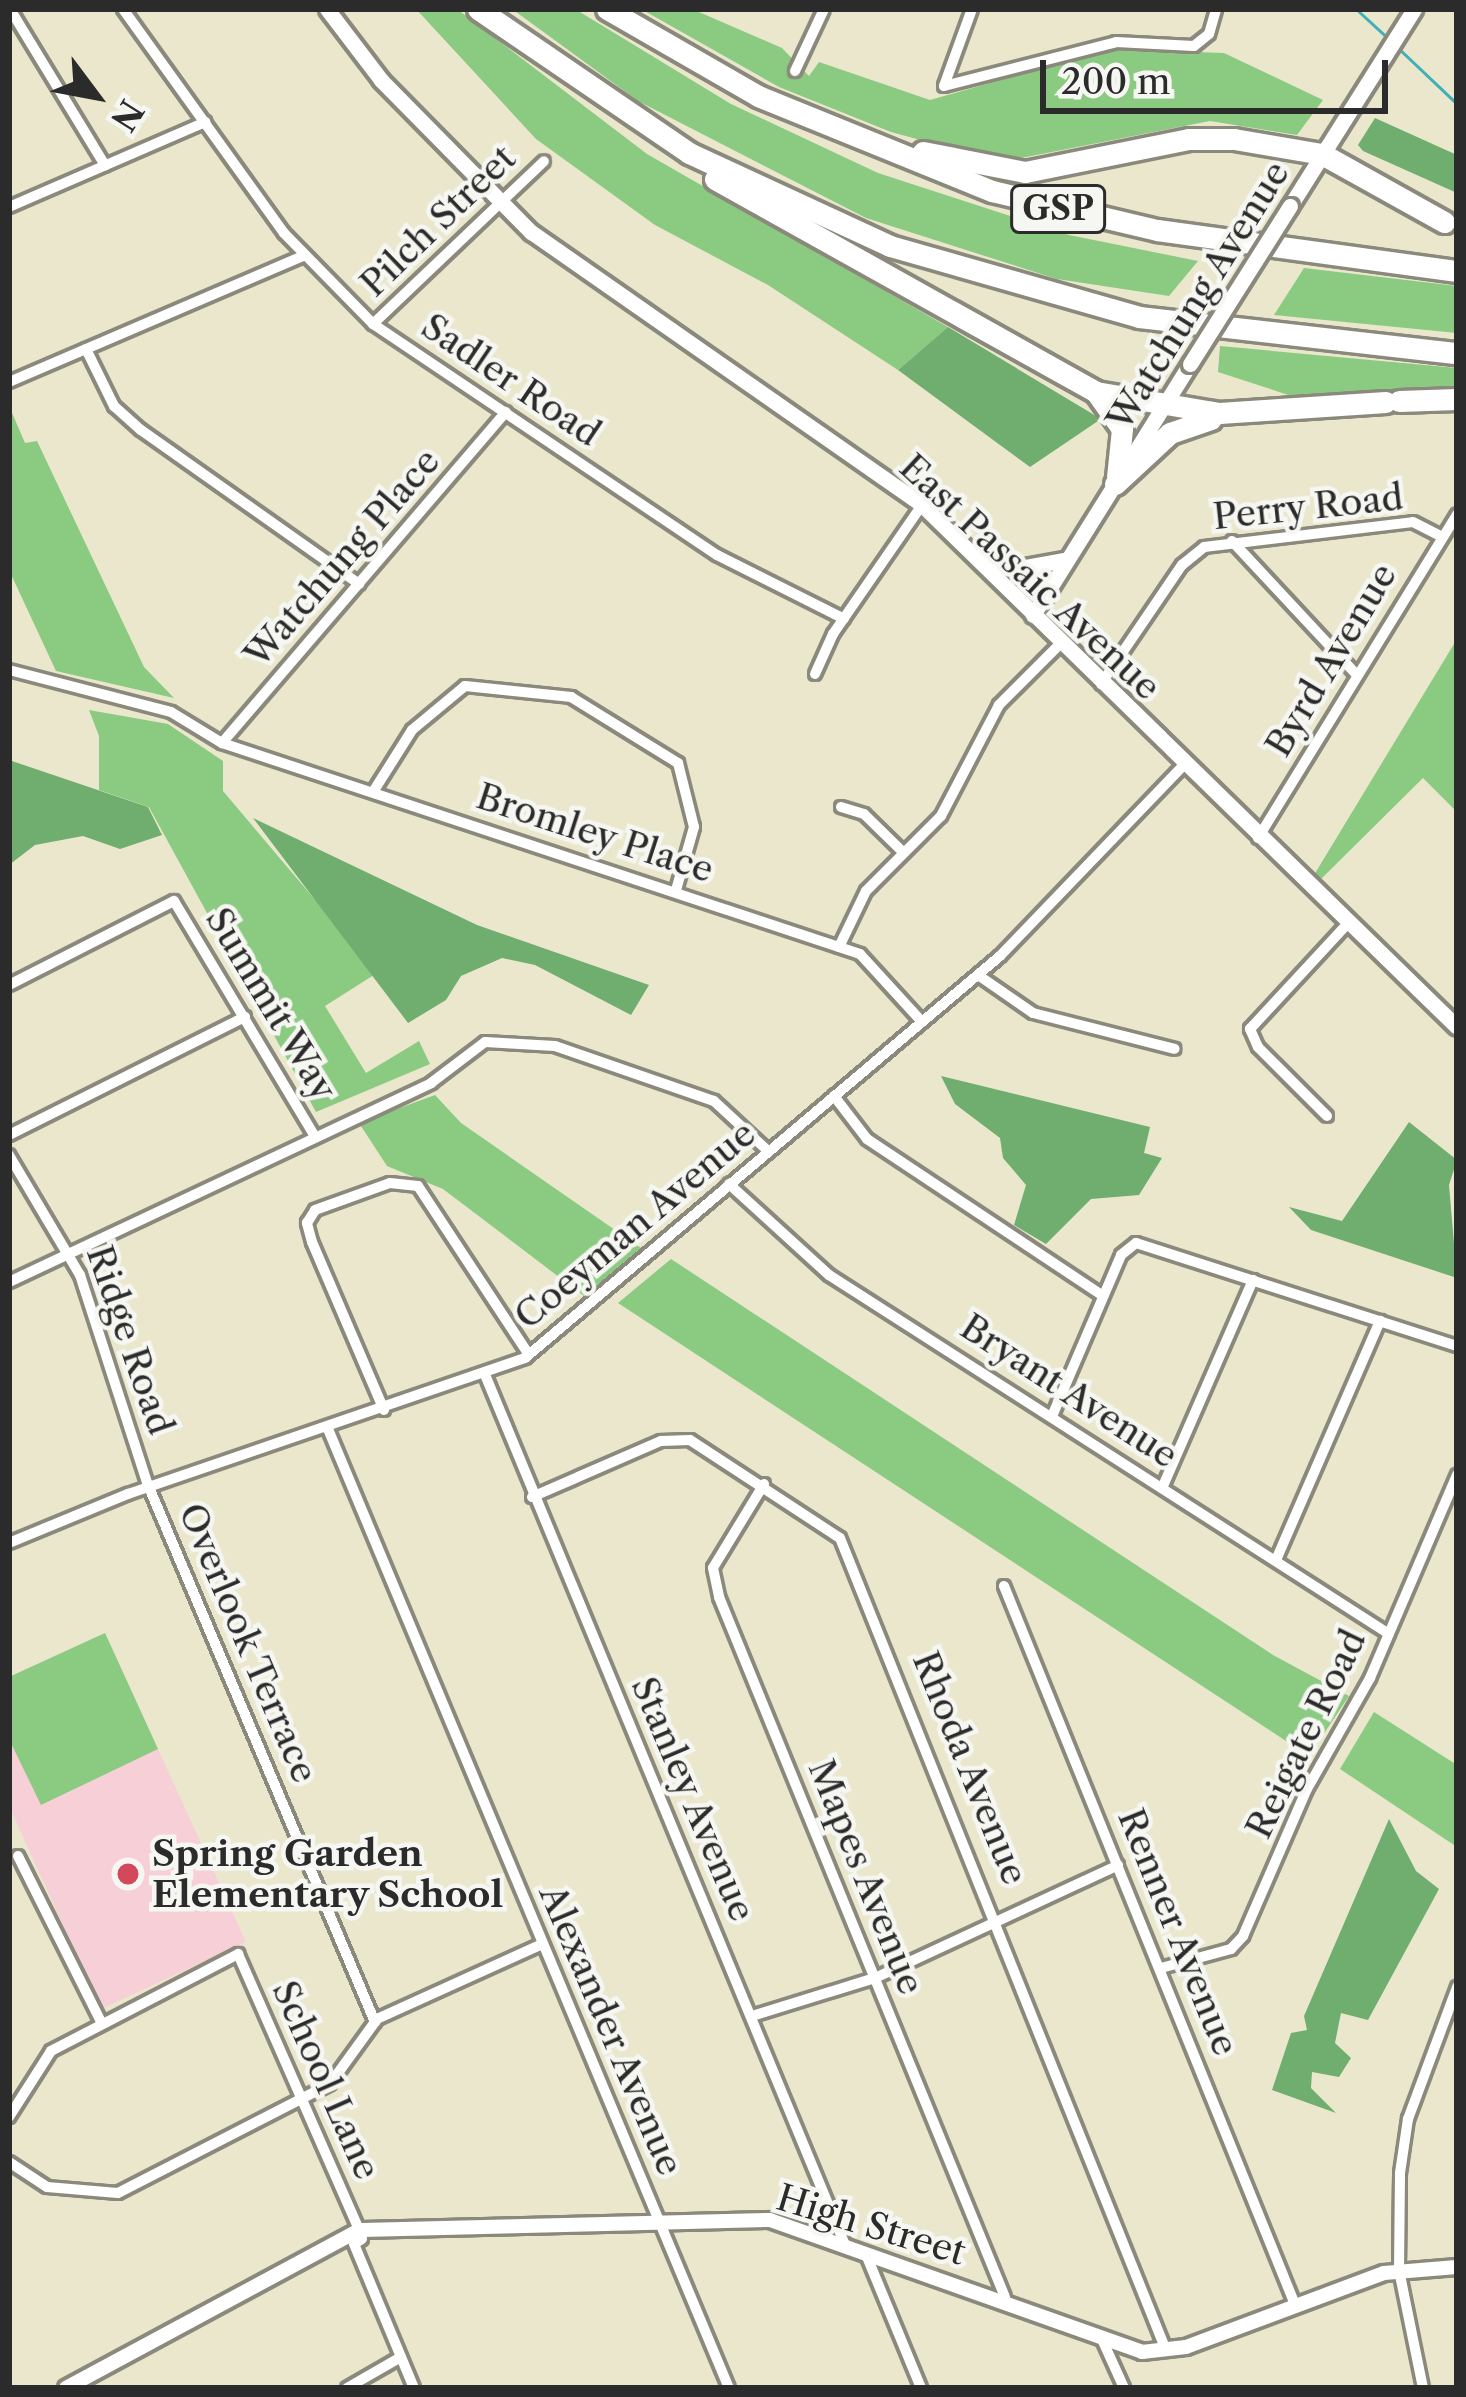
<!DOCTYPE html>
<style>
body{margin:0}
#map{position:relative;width:1466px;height:2397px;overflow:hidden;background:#ebe7cd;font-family:"Libre Caslon Text",serif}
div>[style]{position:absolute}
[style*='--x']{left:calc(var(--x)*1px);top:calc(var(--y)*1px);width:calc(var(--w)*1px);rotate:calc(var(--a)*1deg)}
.built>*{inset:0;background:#f6cfd7}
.green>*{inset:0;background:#8aca81}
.forest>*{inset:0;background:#6fae6f}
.stream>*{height:3px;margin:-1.5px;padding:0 1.5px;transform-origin:1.5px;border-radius:1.5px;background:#40b0b8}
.roads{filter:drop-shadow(3px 0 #8b897c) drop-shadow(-3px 0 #8b897c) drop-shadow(0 3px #8b897c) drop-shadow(0 -3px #8b897c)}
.minor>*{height:10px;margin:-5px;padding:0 5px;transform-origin:5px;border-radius:5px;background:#fff}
.tertiary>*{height:14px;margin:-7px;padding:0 7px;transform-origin:7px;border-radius:7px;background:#fff}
.secondary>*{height:15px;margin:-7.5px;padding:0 7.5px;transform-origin:7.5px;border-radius:7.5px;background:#fff}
.motorway>*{height:21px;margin:-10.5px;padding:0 10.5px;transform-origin:10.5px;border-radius:10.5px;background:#fff}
.bridges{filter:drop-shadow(3px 0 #8b897c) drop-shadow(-3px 0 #8b897c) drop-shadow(0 3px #8b897c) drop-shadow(0 -3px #8b897c)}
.secondary-bridge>*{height:15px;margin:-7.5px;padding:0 7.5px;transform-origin:7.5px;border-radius:7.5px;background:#fff}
.dots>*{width:33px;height:33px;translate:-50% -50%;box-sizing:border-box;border:6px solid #f6f6f2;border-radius:50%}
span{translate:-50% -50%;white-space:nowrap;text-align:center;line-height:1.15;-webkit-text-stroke:9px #f6f6f2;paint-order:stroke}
.shield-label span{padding:3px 9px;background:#f6f6f2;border:3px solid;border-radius:9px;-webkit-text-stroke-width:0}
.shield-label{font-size:33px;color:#2b2b2b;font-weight:700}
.street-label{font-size:36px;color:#2b2b2b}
.poi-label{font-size:36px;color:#2b2b2b;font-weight:700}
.left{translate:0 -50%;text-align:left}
.frame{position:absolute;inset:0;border:12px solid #2b2b2b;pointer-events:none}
.north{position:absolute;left:36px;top:36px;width:120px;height:120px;-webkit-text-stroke:9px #f6f6f2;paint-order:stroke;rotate:122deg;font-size:33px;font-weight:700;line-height:48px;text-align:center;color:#2b2b2b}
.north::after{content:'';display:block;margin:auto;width:42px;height:54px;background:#2b2b2b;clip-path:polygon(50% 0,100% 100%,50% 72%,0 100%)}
.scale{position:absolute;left:1040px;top:60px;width:348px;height:54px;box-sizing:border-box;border:6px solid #2b2b2b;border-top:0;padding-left:15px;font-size:36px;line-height:42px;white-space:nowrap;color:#2b2b2b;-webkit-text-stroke:9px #f6f6f2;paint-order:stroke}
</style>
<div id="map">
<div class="built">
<i style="clip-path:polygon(105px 1633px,246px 1942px,101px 2009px,9px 1806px,9px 1677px)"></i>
</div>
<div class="green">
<i style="clip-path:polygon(416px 9px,457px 9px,647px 154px,948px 327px,898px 370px,768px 285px,655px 225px,536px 139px)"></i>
<i style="clip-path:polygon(512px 9px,575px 9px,731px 104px,878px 173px,1069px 235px,1198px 261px,1169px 296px,1057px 279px,866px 218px,638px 101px)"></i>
<i style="clip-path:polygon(641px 9px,692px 9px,782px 48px,809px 76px,819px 62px,930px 100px,1111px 49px,1224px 53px,1323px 100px,1297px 135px,1210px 121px,1001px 162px,891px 132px,779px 87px)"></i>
<i style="clip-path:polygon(1304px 268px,1457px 286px,1457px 333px,1274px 315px)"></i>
<i style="clip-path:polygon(1220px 346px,1457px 368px,1457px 391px,1307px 401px,1218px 372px)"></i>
<i style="clip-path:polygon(9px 406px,25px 443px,37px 441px,144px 667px,174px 698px,56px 671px,9px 570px)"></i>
<i style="clip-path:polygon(1457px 639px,1457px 812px,1423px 778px,1321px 879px,1314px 875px)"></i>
<i style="clip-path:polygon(89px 710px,168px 724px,223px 761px,223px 791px,377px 973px,325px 1006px,366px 1073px,419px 1041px,430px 1064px,316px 1112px,149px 807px,99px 790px,99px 736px)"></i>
<i style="clip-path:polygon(435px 1095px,461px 1123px,641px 1248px,584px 1296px,443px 1189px,387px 1166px,359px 1123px)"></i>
<i style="clip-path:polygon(671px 1259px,1273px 1655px,1349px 1696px,1309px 1756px,618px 1303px)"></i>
<i style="clip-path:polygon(105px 1633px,158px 1749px,41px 1805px,9px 1739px,9px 1677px)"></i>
<i style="clip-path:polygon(1374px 1712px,1457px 1765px,1457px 1847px,1340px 1769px)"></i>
</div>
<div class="forest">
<i style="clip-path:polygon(1375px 118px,1457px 155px,1457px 193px,1363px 151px,1358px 145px)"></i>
<i style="clip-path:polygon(948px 327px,1101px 419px,1030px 467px,898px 370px)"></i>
<i style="clip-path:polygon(9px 760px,148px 807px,162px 835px,120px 849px,83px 836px,35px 845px,9px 865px)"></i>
<i style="clip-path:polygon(253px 818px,477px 925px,649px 985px,631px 1015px,535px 965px,502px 958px,461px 976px,446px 1000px,408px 1023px)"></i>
<i style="clip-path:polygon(941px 1076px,1150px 1127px,1144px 1153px,1162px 1158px,1139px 1195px,1091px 1199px,1046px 1244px,1014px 1225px,1026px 1185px,1003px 1158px,1000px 1138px,955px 1104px)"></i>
<i style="clip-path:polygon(1409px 1122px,1457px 1160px,1449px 1185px,1457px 1278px,1311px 1230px,1289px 1207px,1342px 1221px)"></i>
<i style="clip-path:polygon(1389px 1819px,1416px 1871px,1439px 1889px,1368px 2020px,1341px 2013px,1335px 2043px,1351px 2058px,1339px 2077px,1312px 2072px,1311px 2088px,1336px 2113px,1272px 2090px,1291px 2033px,1307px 2030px,1304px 2016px)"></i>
</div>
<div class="stream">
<i style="--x:1356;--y:9;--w:46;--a:42.4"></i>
<i style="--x:1397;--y:47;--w:83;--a:43.5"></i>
</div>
<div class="roads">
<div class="minor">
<i style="--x:10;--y:9;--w:183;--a:58.7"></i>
<i style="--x:123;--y:9;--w:276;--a:54.3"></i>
<i style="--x:284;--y:233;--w:127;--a:45.6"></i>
<i style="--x:373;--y:324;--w:414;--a:33.9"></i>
<i style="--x:717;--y:555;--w:142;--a:26.7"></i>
<i style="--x:972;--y:9;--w:82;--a:110"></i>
<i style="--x:944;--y:86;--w:178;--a:-14.3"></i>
<i style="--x:1116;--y:42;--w:78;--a:2.9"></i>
<i style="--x:1194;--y:46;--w:19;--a:-39"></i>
<i style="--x:1209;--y:34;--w:26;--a:-74"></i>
<i style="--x:795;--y:71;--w:68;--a:-64.9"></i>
<i style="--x:9;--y:207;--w:214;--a:-23.4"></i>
<i style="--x:373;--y:324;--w:236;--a:-43.6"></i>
<i style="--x:86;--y:349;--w:64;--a:63.8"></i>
<i style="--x:114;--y:406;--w:36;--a:42"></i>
<i style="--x:141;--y:430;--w:267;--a:35.2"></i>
<i style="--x:9;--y:382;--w:322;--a:-23.2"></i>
<i style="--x:1232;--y:541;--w:183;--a:47"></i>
<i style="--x:9;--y:670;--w:167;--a:14.5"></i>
<i style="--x:171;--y:712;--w:60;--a:31.3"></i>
<i style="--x:222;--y:743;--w:672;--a:18.3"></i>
<i style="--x:860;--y:954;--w:92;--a:47.6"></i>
<i style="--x:815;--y:674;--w:44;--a:-65.8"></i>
<i style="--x:833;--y:634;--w:157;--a:-55.4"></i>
<i style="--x:1101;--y:684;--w:144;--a:-55.8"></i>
<i style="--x:1182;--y:565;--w:28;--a:-39"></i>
<i style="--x:1204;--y:547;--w:210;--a:-6.8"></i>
<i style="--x:1413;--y:522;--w:33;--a:27"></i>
<i style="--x:222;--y:743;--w:436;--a:-49.4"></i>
<i style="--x:373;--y:792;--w:73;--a:-57.8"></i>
<i style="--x:412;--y:730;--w:69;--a:-39.7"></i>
<i style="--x:465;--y:686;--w:107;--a:5.9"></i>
<i style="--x:571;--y:697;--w:126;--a:31.7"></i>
<i style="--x:678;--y:763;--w:66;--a:76"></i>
<i style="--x:694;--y:827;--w:66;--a:105.9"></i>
<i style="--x:841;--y:807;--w:24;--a:17"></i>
<i style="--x:864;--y:814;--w:54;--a:44.3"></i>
<i style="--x:1258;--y:838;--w:380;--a:-58.4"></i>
<i style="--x:839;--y:947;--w:62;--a:-64.3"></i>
<i style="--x:866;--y:891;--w:106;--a:-45"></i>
<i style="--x:941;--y:816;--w:125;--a:-62.4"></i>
<i style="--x:999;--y:705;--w:86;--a:-45"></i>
<i style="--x:978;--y:975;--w:67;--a:34.6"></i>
<i style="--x:1033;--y:1013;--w:146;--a:14.2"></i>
<i style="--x:9;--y:985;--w:185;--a:-27"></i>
<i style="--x:174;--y:901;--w:275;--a:59.1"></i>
<i style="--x:834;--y:1096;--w:54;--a:52.5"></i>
<i style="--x:867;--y:1139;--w:282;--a:33.6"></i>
<i style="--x:1327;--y:1116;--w:98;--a:-135"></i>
<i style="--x:1258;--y:1047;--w:20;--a:-114"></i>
<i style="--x:1250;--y:1029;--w:144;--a:-47.2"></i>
<i style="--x:9;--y:1135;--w:264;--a:-26.6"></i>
<i style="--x:9;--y:1155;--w:139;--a:59.4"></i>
<i style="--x:80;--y:1275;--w:221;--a:72.1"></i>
<i style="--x:148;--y:1485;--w:583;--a:67.09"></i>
<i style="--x:729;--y:1184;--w:135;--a:42.3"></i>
<i style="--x:829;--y:1275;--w:665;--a:32.66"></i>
<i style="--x:9;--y:1282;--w:467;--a:-25.2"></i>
<i style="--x:431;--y:1083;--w:68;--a:-37.2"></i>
<i style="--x:485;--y:1042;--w:70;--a:3.3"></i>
<i style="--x:555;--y:1046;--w:168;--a:19.1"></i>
<i style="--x:714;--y:1101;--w:74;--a:42.8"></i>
<i style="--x:486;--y:1377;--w:939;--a:67.53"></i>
<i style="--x:384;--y:1410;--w:183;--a:-113.2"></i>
<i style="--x:312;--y:1242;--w:20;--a:-105"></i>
<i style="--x:307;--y:1223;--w:15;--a:-58"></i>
<i style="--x:315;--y:1210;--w:80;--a:-19.8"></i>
<i style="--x:390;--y:1183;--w:28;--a:6"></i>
<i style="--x:418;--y:1186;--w:202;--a:56.7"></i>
<i style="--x:1053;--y:1414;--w:173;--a:-66.8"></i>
<i style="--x:1121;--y:1255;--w:19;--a:-39"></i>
<i style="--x:1136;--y:1243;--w:337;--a:17.8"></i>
<i style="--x:328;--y:1429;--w:1039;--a:67.31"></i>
<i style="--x:764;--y:1484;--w:98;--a:121.3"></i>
<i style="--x:713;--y:1568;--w:30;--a:78"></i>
<i style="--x:719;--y:1597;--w:756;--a:67.78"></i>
<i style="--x:1163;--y:1486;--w:225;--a:-66.4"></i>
<i style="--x:532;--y:1497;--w:141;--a:-23.5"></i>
<i style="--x:661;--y:1441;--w:29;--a:-2"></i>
<i style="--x:690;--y:1440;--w:179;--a:33.2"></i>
<i style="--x:840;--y:1538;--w:875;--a:68.13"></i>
<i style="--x:9;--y:1543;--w:129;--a:-22.4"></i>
<i style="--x:128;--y:1494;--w:420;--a:-18.9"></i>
<i style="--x:525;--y:1358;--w:622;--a:-40.24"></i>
<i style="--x:1000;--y:956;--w:267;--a:-46.1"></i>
<i style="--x:1276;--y:1560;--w:261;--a:-66.5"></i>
<i style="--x:1004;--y:1586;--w:772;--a:67.95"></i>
<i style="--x:18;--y:1856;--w:183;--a:63.4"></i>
<i style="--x:1161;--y:1968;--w:73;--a:-15.2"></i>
<i style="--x:1231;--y:1949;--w:18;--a:-47"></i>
<i style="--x:1243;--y:1936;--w:160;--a:-66.5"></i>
<i style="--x:1307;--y:1789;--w:128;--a:-60.4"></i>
<i style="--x:1370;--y:1678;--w:221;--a:-66.8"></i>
<i style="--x:752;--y:2016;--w:129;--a:-17.2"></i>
<i style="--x:875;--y:1978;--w:268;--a:-24.9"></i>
<i style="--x:9;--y:2117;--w:78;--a:-57.5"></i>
<i style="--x:51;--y:2051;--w:211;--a:-27.4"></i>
<i style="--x:238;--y:1954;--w:301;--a:66.3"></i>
<i style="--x:359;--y:2230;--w:9;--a:72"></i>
<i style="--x:362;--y:2239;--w:9;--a:148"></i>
<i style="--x:354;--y:2244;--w:156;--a:67.4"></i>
<i style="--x:9;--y:2162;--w:45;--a:33.3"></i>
<i style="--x:47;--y:2187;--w:71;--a:4.8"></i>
<i style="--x:118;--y:2193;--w:238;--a:-27.2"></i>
<i style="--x:330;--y:2084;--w:80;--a:-54.1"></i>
<i style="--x:377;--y:2019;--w:181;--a:-24.4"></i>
<i style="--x:865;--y:2252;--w:147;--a:67.6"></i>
<i style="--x:1101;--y:2337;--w:56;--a:65.7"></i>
<i style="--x:347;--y:2388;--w:62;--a:-29.9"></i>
<i style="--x:1423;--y:2388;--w:120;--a:-101.5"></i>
<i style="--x:1399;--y:2270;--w:97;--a:-89.4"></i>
<i style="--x:1400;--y:2173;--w:55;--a:-81.6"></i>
<i style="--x:1408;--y:2119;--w:141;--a:-69.6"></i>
</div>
<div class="tertiary">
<i style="--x:66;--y:2388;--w:333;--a:-28.3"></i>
<i style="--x:359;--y:2230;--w:411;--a:-1.4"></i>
<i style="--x:770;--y:2220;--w:395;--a:19.5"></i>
<i style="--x:1142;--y:2352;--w:44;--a:-6.5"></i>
<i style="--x:1186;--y:2347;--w:211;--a:-20.5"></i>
<i style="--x:1384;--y:2273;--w:73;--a:-4.7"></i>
</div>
<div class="secondary">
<i style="--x:327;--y:9;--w:89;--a:52.7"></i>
<i style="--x:381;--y:80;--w:214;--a:45.4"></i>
<i style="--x:531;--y:232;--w:477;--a:34.9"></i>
<i style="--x:922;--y:505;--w:747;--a:44.3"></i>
<i style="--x:1290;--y:206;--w:233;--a:-57.8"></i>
<i style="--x:980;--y:557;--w:41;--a:15.4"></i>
<i style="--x:1020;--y:568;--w:45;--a:-10.3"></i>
<i style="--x:1033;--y:615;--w:296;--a:-58"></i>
</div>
<div class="motorway">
<i style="--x:478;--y:9;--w:255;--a:34.3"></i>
<i style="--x:689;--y:153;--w:221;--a:24.8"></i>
<i style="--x:890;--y:246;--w:259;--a:15.9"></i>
<i style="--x:1139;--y:317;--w:320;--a:6.5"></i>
<i style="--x:607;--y:9;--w:174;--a:29.9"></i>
<i style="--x:758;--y:96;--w:253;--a:22.1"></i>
<i style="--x:992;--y:191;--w:170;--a:13.3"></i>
<i style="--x:1157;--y:230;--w:303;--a:7.8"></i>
<i style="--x:923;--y:152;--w:104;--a:11.1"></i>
<i style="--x:1025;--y:172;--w:167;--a:-11.4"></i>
<i style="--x:1189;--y:139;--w:45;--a:0"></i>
<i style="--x:1234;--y:139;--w:89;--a:9.7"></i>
<i style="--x:1322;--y:154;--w:140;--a:29.1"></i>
<i style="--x:715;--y:179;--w:436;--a:29.2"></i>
<i style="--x:1096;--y:392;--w:125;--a:9.7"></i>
<i style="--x:1219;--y:413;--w:167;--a:-3.8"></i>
<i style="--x:1096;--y:392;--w:45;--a:54.9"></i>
<i style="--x:1122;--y:429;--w:48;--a:95.9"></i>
<i style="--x:1399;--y:401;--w:58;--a:-2"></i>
<i style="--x:1115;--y:484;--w:75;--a:-42.8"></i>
<i style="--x:1170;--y:433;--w:43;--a:-18.9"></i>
</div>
</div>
<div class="bridges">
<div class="secondary-bridge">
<i style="--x:1190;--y:364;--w:187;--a:-57.7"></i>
</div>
</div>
<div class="dots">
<i style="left:128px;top:1874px;background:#d1495b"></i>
</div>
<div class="shield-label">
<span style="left:1058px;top:209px">GSP</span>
</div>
<div class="street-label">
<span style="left:438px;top:221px;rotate:-44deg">Pilch Street</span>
<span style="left:1198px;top:296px;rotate:-58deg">Watchung Avenue</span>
<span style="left:511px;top:380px;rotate:34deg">Sadler Road</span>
<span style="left:1308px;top:507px;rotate:-6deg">Perry Road</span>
<span style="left:342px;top:558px;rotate:-49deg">Watchung Place</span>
<span style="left:1030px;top:577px;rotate:43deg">East Passaic Avenue</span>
<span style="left:1331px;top:660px;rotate:-59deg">Byrd Avenue</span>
<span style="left:595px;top:833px;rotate:18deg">Bromley Place</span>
<span style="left:271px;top:1004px;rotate:59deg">Summit Way</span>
<span style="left:635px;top:1225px;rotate:-40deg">Coeyman Avenue</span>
<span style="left:130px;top:1340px;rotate:71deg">Ridge Road</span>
<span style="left:1069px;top:1391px;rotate:33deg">Bryant Avenue</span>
<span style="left:248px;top:1643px;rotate:67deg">Overlook Terrace</span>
<span style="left:1306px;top:1734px;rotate:-64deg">Reigate Road</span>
<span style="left:970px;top:1768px;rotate:68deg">Rhoda Avenue</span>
<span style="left:693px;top:1799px;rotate:67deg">Stanley Avenue</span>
<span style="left:866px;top:1877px;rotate:68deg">Mapes Avenue</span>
<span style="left:1178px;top:1932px;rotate:68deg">Renner Avenue</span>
<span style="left:611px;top:2030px;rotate:67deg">Alexander Avenue</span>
<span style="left:326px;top:2080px;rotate:66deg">School Lane</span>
<span style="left:871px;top:2225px;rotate:17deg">High Street</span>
</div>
<div class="poi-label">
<span class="left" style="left:152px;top:1874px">Spring Garden<br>Elementary School</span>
</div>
<div class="frame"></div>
<div class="north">N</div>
<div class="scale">200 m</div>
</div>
